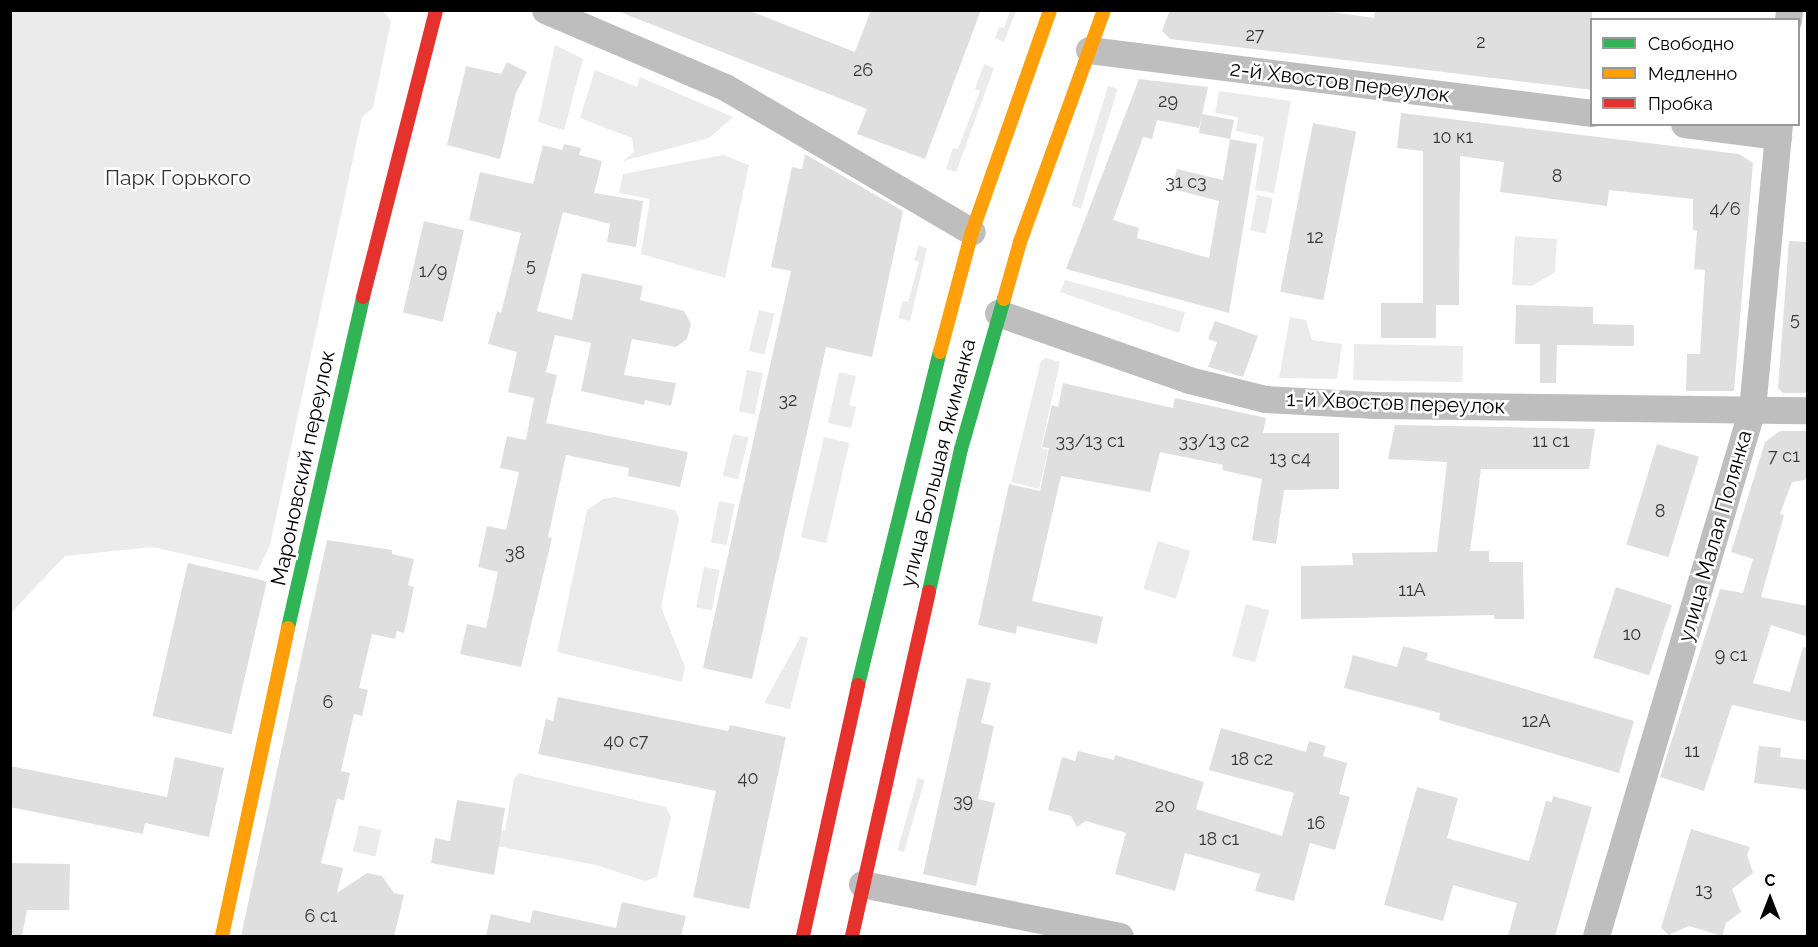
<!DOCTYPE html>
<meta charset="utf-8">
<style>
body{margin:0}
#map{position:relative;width:1818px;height:947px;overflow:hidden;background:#fff;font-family:Raleway,sans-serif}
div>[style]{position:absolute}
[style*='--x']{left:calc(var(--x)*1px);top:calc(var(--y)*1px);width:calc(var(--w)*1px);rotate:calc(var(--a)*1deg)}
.green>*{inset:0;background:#ebebeb;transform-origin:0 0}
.building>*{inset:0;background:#dfdfdf;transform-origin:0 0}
.street>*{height:27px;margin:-13.5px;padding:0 13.5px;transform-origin:13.5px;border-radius:13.5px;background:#bebebe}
.fast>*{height:14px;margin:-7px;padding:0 7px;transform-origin:7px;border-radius:7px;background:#30b455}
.slow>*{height:14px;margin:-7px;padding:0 7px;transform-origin:7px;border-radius:7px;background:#ff9f0a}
.jam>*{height:14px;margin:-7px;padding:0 7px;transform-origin:7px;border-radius:7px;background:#e5322d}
span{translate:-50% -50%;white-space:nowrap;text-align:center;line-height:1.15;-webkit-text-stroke:5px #fff;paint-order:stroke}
.number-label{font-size:18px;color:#383838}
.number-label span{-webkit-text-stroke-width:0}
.street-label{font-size:21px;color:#000}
.park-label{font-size:21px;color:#323232}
.frame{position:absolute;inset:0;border:12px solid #000;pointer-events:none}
.legend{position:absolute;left:1590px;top:18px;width:210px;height:108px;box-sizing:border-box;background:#fff;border:2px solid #999;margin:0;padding:8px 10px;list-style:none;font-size:18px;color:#000}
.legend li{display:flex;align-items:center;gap:12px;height:30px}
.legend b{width:30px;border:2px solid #999}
.north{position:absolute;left:1740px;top:869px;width:60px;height:60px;-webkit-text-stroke:4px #fff;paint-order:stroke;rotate:0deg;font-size:16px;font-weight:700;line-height:24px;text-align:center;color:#000}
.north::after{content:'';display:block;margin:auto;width:21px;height:27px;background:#000;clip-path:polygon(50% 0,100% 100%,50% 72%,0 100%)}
</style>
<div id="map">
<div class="green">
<i style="clip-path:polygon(383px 11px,391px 21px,373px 108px,362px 117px,270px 545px,258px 571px,153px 547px,65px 556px,11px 613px,11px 11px)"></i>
<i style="clip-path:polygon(1010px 11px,1016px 11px,1004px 42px,995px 38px,999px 27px,1004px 28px)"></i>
<i style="clip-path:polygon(555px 45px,583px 59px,564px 130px,538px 122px)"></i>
<i style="clip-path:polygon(984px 64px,994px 68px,956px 172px,946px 169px,953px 148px,958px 149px,980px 91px,975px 89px)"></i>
<i style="clip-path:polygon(595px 70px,637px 87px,640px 77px,733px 117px,709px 138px,623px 161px,634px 152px,632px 138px,580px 118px)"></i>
<i style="left:1108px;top:86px;width:10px;height:125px;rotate:17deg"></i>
<i style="clip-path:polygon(1219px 91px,1291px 101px,1274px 193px,1255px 190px,1264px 137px,1236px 131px,1238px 117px,1215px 113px)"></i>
<i style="clip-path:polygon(723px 155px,749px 165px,725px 278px,641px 254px,650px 199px,619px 193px,623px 174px)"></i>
<i style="left:1257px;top:195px;width:16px;height:36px;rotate:11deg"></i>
<i style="clip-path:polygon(1515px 236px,1557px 239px,1555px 272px,1532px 286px,1512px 285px)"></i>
<i style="clip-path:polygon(919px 245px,927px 249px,910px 321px,898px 318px,903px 301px,908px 302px,919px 262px,914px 260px)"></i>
<i style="clip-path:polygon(1065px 280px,1185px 312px,1179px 333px,1060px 292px)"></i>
<i style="left:759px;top:310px;width:16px;height:42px;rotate:14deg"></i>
<i style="clip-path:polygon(1290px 317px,1306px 320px,1312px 340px,1342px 344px,1337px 379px,1279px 378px)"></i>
<i style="left:1354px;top:344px;width:109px;height:36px;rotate:1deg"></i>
<i style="clip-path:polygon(1046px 358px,1060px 362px,1041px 448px,1048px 450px,1039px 489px,1011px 482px,1041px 361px)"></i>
<i style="left:747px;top:370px;width:16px;height:42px;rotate:11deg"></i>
<i style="clip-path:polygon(839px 372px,856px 376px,849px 405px,856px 407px,851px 428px,828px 423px)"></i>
<i style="left:733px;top:434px;width:16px;height:43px;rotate:14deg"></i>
<i style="left:824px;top:437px;width:26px;height:103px;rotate:13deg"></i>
<i style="clip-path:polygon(615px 497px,675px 510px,679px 519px,661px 607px,685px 667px,682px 682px,557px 652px,587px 510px,603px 499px)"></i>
<i style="left:719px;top:501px;width:16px;height:42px;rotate:11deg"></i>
<i style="left:1158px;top:541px;width:34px;height:50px;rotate:17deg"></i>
<i style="left:704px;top:567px;width:16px;height:41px;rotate:11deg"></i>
<i style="left:1246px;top:604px;width:24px;height:54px;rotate:15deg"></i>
<i style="clip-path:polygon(801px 636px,808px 638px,790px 709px,764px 703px)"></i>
<i style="clip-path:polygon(519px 773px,666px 807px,671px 817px,657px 877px,645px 881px,596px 865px,481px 843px,484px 828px,505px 831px,514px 779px)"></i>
<i style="left:918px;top:778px;width:7px;height:75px;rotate:16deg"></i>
<i style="left:359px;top:825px;width:23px;height:27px;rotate:13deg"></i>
</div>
<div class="building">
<i style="clip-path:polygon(615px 10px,747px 10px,855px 52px,871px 10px,981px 10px,925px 159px,857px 134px,867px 109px)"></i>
<i style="clip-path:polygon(1170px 10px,1318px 10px,1374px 18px,1375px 10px,1592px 10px,1592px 90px,1170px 39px,1162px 31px)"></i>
<i style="clip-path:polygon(507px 62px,527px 72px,516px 93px,500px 159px,447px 145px,466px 66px,501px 74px)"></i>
<i style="clip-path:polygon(evenodd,1139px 79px,1208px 87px,1202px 114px,1234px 120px,1230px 139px,1257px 144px,1229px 313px,1066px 269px,1139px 79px,1202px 116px,1199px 133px,1230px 139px,1223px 180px,1177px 169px,1172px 189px,1219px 201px,1209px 258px,1137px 238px,1139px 228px,1113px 220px,1143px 137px,1152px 139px,1157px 120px,1199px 128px,1202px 116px)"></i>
<i style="clip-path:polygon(1401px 113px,1739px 154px,1753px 163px,1734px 391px,1686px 391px,1687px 354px,1700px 354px,1705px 270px,1694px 269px,1697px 231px,1693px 230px,1693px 199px,1609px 190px,1607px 206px,1500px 192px,1504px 162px,1460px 156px,1459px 305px,1436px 305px,1436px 338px,1381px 338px,1381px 303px,1423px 303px,1423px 151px,1397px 148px)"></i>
<i style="left:1313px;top:123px;width:44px;height:172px;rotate:11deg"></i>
<i style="clip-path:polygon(564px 144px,581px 148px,579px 155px,602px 161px,594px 193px,643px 201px,636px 247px,607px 242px,610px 224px,563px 212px,537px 311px,572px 320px,582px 273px,643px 286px,640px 300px,684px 311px,691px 324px,687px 339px,676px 347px,632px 339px,624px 375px,676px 383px,671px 406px,645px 400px,644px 405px,581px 391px,591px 343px,555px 335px,546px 372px,557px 375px,546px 423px,688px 452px,680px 487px,628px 476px,629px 468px,566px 455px,548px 537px,552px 538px,521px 667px,460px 654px,467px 624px,486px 628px,498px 572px,478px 567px,487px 526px,506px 530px,519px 472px,500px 468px,507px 436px,526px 440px,534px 398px,508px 392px,517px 352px,488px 344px,497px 311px,501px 313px,521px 233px,469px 220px,480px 172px,533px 184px,543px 145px,562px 150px)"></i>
<i style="clip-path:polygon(805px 154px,903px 211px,872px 357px,826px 347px,752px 679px,703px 668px,791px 271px,771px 267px,792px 167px,802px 169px)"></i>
<i style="left:424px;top:221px;width:41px;height:94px;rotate:13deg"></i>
<i style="clip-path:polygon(1789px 241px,1808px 242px,1808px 393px,1783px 393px,1778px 388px)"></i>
<i style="clip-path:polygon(1516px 305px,1593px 307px,1593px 324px,1634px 325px,1634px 346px,1557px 345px,1556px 383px,1540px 383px,1540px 344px,1515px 344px)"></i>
<i style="clip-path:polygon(1215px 321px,1258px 336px,1243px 377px,1208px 367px,1217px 342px,1208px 339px)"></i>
<i style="clip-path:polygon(1063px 383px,1173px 408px,1175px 398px,1266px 418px,1263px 433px,1339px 433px,1339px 489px,1284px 490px,1276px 544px,1252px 540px,1262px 479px,1222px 470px,1223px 465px,1160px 452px,1150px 492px,1061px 476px,1032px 601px,1103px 617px,1097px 644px,1017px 626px,1016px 634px,978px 625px,1009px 484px,1040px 491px,1049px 448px,1042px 447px,1052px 405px,1058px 407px)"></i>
<i style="clip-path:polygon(1395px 425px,1595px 429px,1589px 469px,1481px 469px,1470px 551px,1489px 551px,1489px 562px,1523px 562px,1524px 619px,1494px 619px,1494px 615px,1301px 619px,1301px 566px,1353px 565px,1352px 553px,1437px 552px,1447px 462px,1388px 459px)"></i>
<i style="clip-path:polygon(1780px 431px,1808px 431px,1808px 471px,1805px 480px,1792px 482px,1780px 514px,1784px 515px,1761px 597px,1808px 606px,1808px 637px,1771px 625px,1753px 683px,1790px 692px,1803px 647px,1808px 648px,1808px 722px,1732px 705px,1704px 791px,1660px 777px,1720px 589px,1743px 593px,1753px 559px,1731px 552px,1765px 442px)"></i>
<i style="left:1657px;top:444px;width:44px;height:105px;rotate:17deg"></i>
<i style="clip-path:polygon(327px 540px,392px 550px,392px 554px,414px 559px,408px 585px,414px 587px,404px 633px,397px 631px,395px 639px,372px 634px,359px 688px,368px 690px,362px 716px,354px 714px,341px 771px,350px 773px,344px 800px,337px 799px,321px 863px,343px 868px,337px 893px,367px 873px,382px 876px,394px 893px,404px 895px,394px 936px,241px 936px)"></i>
<i style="left:188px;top:563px;width:81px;height:157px;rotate:13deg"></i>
<i style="left:1616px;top:587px;width:59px;height:74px;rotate:18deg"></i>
<i style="clip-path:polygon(1403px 646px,1428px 653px,1426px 660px,1634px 721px,1619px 773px,1439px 720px,1440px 713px,1344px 688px,1353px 655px,1397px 667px)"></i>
<i style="clip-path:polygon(967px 678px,991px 683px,981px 723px,994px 726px,978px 799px,995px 803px,976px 886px,923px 874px)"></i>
<i style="clip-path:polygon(558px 697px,728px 731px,730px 725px,786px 737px,749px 909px,693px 897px,716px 791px,538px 754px,546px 719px,553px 721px)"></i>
<i style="clip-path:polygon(1221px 728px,1306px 752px,1309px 741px,1326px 746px,1323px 756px,1347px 763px,1339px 794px,1350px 797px,1335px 850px,1310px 843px,1294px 901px,1255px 891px,1260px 874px,1185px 853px,1175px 891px,1115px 874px,1126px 833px,1086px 821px,1077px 827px,1071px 816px,1048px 810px,1062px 757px,1075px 761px,1078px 751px,1114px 760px,1115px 755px,1204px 782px,1196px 809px,1282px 836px,1294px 793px,1209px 770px)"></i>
<i style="clip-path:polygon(1759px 746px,1781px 748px,1780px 757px,1808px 760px,1808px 790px,1754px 783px)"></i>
<i style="clip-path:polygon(175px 757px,224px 768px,209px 837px,145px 823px,143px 834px,10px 807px,10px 766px,167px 797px)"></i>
<i style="clip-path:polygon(1417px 787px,1458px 798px,1447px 838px,1529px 861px,1546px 801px,1552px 802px,1553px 796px,1592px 807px,1555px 936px,1508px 936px,1517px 903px,1453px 885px,1443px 921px,1384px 905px)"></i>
<i style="clip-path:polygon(457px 800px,505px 808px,494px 875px,431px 863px,435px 838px,450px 841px)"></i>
<i style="clip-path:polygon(1691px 829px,1750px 847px,1747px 855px,1753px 873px,1732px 889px,1741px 912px,1726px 923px,1722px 936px,1689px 926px,1669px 935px,1661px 928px)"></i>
<i style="clip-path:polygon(10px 863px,70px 864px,69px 910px,27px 910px,22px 936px,10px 936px)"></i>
<i style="clip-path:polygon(622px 902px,686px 916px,681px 936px,486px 936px,491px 914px,530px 923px,533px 910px,616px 928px)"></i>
</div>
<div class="street">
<i style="--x:545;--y:10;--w:196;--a:23.2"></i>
<i style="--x:725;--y:87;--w:286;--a:30.4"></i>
<i style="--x:1788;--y:20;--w:10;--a:-84"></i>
<i style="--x:1089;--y:50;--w:507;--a:7.14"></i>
<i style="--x:1684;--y:124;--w:95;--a:7.3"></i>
<i style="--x:998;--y:313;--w:202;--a:19.3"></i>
<i style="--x:1189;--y:380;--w:78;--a:14"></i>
<i style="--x:1265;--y:399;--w:109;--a:3.2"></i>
<i style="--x:1374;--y:405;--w:434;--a:0.7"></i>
<i style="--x:862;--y:884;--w:263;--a:11.4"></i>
<i style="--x:1596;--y:936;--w:550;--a:-73.51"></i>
<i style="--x:1752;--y:409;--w:286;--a:-84.6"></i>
</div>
<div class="fast">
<i style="--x:929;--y:591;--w:146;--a:-77.3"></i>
<i style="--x:961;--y:449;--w:156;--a:-74"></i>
<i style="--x:288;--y:628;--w:339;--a:-77.2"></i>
<i style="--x:858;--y:685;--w:343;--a:-76.2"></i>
</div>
<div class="slow">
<i style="--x:1004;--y:299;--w:59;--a:-74.3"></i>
<i style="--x:1020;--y:242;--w:247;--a:-70.1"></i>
<i style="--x:940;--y:352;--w:124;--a:-75.1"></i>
<i style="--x:972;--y:232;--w:235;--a:-70.6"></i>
<i style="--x:222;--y:936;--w:315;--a:-77.9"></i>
</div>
<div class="jam">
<i style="--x:363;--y:297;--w:296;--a:-75.7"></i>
<i style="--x:803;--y:936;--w:257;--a:-77.6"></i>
<i style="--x:852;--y:936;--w:353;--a:-77.4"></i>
</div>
<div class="number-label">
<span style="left:1255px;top:35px">27</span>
<span style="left:1481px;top:42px">2</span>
<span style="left:863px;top:70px">26</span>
<span style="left:1168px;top:101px">29</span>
<span style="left:1453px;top:137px">10 к1</span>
<span style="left:1557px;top:176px">8</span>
<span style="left:1186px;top:182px">31 с3</span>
<span style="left:1725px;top:209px">4/6</span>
<span style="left:1315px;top:237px">12</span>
<span style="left:531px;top:265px">5</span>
<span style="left:433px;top:271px">1/9</span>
<span style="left:1795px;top:319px">5</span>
<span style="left:788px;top:400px">32</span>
<span style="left:1090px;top:441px">33/13 с1</span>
<span style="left:1214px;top:441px">33/13 с2</span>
<span style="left:1551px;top:441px">11 с1</span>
<span style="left:1784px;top:456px">7 с1</span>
<span style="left:1290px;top:458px">13 с4</span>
<span style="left:1660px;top:511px">8</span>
<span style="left:515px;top:553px">38</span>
<span style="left:1412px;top:590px">11А</span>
<span style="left:1632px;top:634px">10</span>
<span style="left:1731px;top:655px">9 с1</span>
<span style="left:328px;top:702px">6</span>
<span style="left:1536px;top:721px">12А</span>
<span style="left:626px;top:741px">40 с7</span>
<span style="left:1692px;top:751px">11</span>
<span style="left:1252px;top:759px">18 с2</span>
<span style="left:748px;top:778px">40</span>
<span style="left:963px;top:801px">39</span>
<span style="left:1165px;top:806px">20</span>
<span style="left:1316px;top:823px">16</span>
<span style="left:1219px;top:839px">18 с1</span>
<span style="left:1704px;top:890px">13</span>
<span style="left:321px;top:916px">6 с1</span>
</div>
<div class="street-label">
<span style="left:1340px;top:82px;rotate:7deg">2-й Хвостов переулок</span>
<span style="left:1396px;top:403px;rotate:2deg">1-й Хвостов переулок</span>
<span style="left:938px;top:463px;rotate:-76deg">улица Большая Якиманка</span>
<span style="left:303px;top:468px;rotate:-78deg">Мароновский переулок</span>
<span style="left:1715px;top:536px;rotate:-74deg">улица Малая Полянка</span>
</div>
<div class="park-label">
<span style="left:178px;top:178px">Парк Горького</span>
</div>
<div class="frame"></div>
<ul class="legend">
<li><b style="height:8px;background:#30b455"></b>Свободно</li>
<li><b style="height:8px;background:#ff9f0a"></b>Медленно</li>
<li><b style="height:8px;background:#e5322d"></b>Пробка</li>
</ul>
<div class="north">С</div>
</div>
